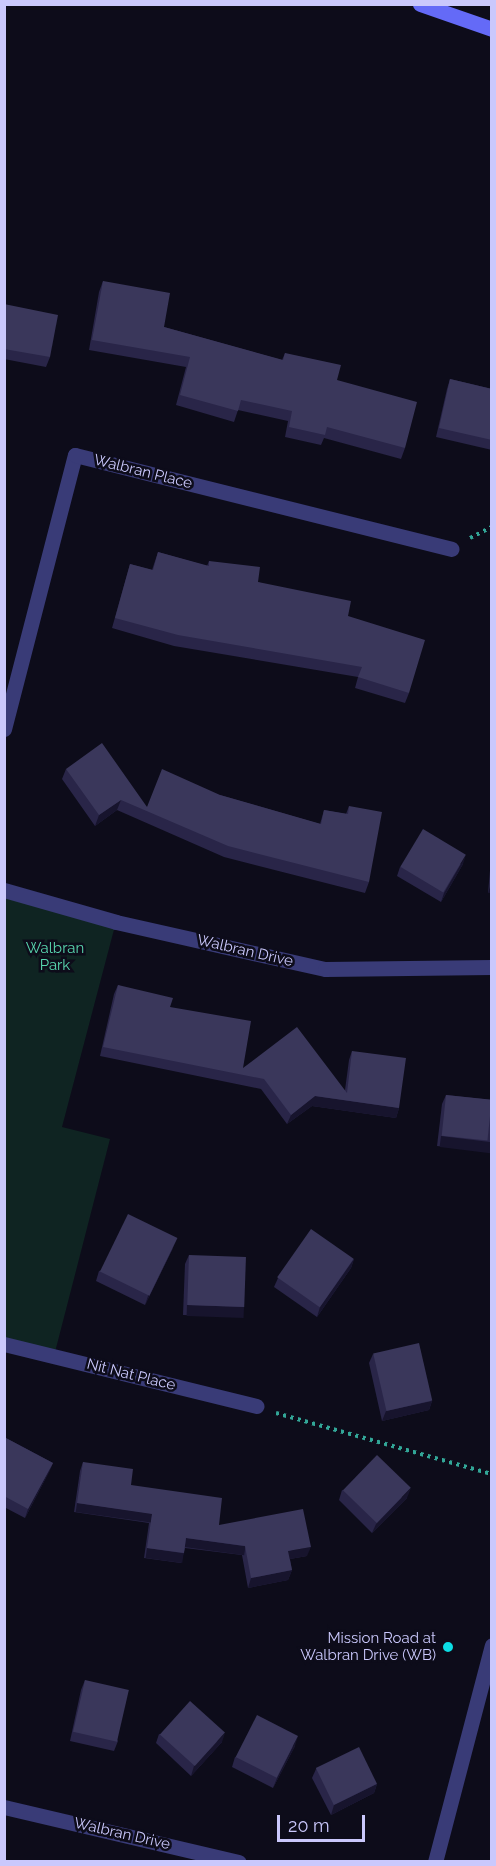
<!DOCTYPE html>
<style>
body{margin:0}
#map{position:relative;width:496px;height:1866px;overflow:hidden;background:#0d0c1a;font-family:Raleway,sans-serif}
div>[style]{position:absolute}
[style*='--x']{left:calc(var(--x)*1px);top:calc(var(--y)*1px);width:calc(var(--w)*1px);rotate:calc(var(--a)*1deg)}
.green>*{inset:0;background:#0f2422}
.path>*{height:4px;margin-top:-2px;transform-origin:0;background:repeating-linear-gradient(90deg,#32a697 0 3px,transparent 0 7.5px)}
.street>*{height:15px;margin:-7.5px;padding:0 7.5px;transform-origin:7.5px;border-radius:7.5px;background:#393b77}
.secondary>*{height:15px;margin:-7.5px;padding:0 7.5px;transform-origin:7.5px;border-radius:7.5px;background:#646af7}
.wall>*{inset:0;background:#292548}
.shaded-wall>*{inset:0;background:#17142d;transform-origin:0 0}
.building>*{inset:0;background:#3a375b;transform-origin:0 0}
.dots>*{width:16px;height:16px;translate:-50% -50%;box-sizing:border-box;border:3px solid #0d0c1a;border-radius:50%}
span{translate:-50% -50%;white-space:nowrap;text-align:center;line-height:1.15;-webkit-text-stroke:5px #0d0c1a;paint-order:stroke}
.street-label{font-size:15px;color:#cac8fc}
.park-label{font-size:15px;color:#59d7af}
.poi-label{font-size:15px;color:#cac8fc}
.right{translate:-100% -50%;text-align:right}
.frame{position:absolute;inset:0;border:6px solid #cac8fc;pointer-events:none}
.scale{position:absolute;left:277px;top:1815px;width:88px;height:27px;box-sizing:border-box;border:3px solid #cac8fc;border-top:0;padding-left:8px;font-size:18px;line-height:21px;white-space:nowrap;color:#cac8fc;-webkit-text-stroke:4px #0d0c1a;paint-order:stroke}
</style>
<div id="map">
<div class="green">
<i style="clip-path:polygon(5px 890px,116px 922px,62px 1127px,110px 1139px,54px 1356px,5px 1344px)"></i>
</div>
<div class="path">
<i style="--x:470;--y:538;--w:25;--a:-27"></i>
<i style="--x:276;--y:1413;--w:224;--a:15.8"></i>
</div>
<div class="street">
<i style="--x:4;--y:729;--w:283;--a:-75.5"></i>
<i style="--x:75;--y:455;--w:388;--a:14"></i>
<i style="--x:4;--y:890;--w:116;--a:15.9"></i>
<i style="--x:116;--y:922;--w:214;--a:12.7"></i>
<i style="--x:325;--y:969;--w:167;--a:-0.7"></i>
<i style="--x:4;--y:1344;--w:260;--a:13.8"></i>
<i style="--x:4;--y:1807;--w:241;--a:13.2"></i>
<i style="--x:435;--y:1862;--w:224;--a:-75.3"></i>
</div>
<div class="secondary">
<i style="--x:420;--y:4;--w:76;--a:19.1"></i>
</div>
<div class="wall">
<i style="clip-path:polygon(103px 281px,164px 327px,282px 360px,285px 353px,337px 380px,405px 448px,401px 459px,324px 438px,321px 445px,285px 437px,288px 421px,238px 410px,234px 422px,176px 405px,186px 367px,89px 350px,99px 292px)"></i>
<i style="clip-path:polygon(4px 304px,50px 357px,46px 367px,4px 359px)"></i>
<i style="clip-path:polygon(450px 379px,492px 389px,492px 450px,436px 437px,447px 389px)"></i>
<i style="clip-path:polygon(158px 552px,207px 566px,209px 561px,258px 582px,348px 616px,409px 693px,405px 703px,355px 688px,358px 677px,174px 646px,112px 628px,130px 564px,152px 570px)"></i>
<i style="clip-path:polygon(66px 769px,147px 807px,220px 795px,320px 824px,324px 810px,346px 814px,349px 806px,369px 882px,365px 893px,224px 857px,117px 810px,95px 826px,62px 779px)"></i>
<i style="clip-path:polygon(492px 848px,492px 893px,488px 893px)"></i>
<i style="clip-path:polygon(463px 864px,441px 902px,397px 876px,400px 867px)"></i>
<i style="clip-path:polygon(118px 985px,170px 1007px,243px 1068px,345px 1090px,349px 1060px,352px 1051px,399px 1108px,396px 1118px,312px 1106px,287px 1124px,261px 1089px,100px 1056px,114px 994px)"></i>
<i style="clip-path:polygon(446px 1095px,492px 1100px,492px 1152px,437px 1146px,442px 1104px)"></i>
<i style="clip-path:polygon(173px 1248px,145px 1305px,96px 1281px,99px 1271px)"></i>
<i style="clip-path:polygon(189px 1255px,244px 1307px,241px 1317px,183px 1315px,185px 1264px)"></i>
<i style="clip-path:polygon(354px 1259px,351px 1268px,317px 1317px,274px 1287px,278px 1278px)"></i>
<i style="clip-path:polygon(373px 1354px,432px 1401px,429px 1410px,382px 1421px,369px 1363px)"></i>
<i style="clip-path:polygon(4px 1437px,53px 1463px,49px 1472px,25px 1518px,4px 1507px)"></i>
<i style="clip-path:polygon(83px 1462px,131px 1485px,219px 1525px,307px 1556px,290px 1559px,292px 1570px,288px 1580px,248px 1588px,242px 1555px,185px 1548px,181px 1563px,144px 1558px,149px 1523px,74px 1512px,80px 1471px)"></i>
<i style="clip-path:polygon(342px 1490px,407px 1498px,372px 1533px,339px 1500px)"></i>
<i style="clip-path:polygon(85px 1680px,118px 1741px,114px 1751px,70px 1741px,81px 1690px)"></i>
<i style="clip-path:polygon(159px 1734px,222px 1742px,191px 1776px,156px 1743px)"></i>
<i style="clip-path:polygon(295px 1746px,273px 1788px,232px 1767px,235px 1757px)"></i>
<i style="clip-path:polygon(316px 1769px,377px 1784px,374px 1793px,331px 1815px,312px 1778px)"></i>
</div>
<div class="shaded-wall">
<i style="clip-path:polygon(121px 800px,117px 810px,95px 826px,99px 815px)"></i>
<i style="clip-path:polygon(466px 855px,463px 864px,441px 902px,444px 893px)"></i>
<i style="clip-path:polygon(491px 884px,492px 893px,488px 893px)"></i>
<i style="clip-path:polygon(315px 1096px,399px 1108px,396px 1118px,312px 1106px,287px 1124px,291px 1115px)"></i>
<i style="left:441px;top:1136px;width:51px;height:11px;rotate:7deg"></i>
<i style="clip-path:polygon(177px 1238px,173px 1248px,145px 1305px,148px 1296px)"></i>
<i style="clip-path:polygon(354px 1259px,351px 1268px,317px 1317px,320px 1307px)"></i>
<i style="left:187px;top:1305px;width:57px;height:11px;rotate:2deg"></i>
<i style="clip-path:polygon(432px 1401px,429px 1410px,382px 1421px,386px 1411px)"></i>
<i style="clip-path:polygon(53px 1463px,49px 1472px,25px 1518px,28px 1509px)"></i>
<i style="clip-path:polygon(411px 1488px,407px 1498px,372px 1533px,376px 1524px)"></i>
<i style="left:77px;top:1503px;width:76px;height:9px;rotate:8deg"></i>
<i style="left:186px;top:1538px;width:60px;height:9px;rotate:8deg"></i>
<i style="clip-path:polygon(311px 1547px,307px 1556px,284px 1560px,288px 1551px)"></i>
<i style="left:147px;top:1548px;width:37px;height:10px;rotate:8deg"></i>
<i style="clip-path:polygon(292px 1570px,288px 1580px,248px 1588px,251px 1578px)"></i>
<i style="clip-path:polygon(225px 1733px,222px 1742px,191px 1776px,194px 1766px)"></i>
<i style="clip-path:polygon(298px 1736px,295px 1746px,273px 1788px,277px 1778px)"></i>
<i style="clip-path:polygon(377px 1784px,374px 1793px,331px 1815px,334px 1805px)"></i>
</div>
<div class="building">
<i style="clip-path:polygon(103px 281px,170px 293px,164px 327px,283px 360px,285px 353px,341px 365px,337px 380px,417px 402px,405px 448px,327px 427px,325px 435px,289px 427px,292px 411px,241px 400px,238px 411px,180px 395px,190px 357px,92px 340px)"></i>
<i style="clip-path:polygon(4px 304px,58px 315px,50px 357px,4px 349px)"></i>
<i style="clip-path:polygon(450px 379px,492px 389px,492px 440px,439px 428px)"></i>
<i style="clip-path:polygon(158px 552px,209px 566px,209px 561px,260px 567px,258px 582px,351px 601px,348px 616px,425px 640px,409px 693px,358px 677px,362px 667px,178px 635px,115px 618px,130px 564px,153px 570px)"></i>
<i style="clip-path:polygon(102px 743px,147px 807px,162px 769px,220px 795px,321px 824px,324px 810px,348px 814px,349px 806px,382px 812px,369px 882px,228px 846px,121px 800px,99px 815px,66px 769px)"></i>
<i style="left:423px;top:829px;width:50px;height:44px;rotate:31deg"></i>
<i style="clip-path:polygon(118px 985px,173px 998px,170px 1007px,251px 1021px,243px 1068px,297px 1027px,347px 1093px,352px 1051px,406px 1058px,399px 1108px,315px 1096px,291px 1115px,264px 1079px,103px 1047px)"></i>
<i style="left:446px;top:1095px;width:46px;height:41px;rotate:6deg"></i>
<i style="left:128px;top:1214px;width:55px;height:64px;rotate:26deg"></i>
<i style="left:311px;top:1229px;width:52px;height:59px;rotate:35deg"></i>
<i style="left:189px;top:1255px;width:57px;height:50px;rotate:2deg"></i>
<i style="left:419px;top:1343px;width:59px;height:47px;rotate:77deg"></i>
<i style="clip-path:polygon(4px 1437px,53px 1463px,28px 1509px,4px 1496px)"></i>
<i style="left:377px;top:1455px;width:47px;height:49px;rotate:44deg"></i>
<i style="clip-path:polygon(83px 1462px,133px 1469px,131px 1485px,222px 1498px,219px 1525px,303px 1509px,311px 1547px,288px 1551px,292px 1570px,251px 1578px,245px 1546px,186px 1538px,184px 1553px,147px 1548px,152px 1514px,77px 1503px)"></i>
<i style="left:85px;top:1680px;width:45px;height:53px;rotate:13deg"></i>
<i style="left:190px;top:1701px;width:47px;height:45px;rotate:42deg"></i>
<i style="left:257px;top:1715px;width:46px;height:47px;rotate:27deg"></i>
<i style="left:359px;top:1747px;width:41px;height:48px;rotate:64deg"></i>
</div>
<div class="dots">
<i style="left:448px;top:1647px;background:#0cdde4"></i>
</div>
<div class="street-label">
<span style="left:143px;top:472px;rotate:14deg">Walbran Place</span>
<span style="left:245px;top:951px;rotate:13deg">Walbran Drive</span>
<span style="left:131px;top:1375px;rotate:14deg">Nit Nat Place</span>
<span style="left:122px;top:1834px;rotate:13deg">Walbran Drive</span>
</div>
<div class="park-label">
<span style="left:55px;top:957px">Walbran<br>Park</span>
</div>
<div class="poi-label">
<span class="right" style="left:436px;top:1647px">Mission Road at<br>Walbran Drive (WB)</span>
</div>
<div class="frame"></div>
<div class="scale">20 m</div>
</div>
